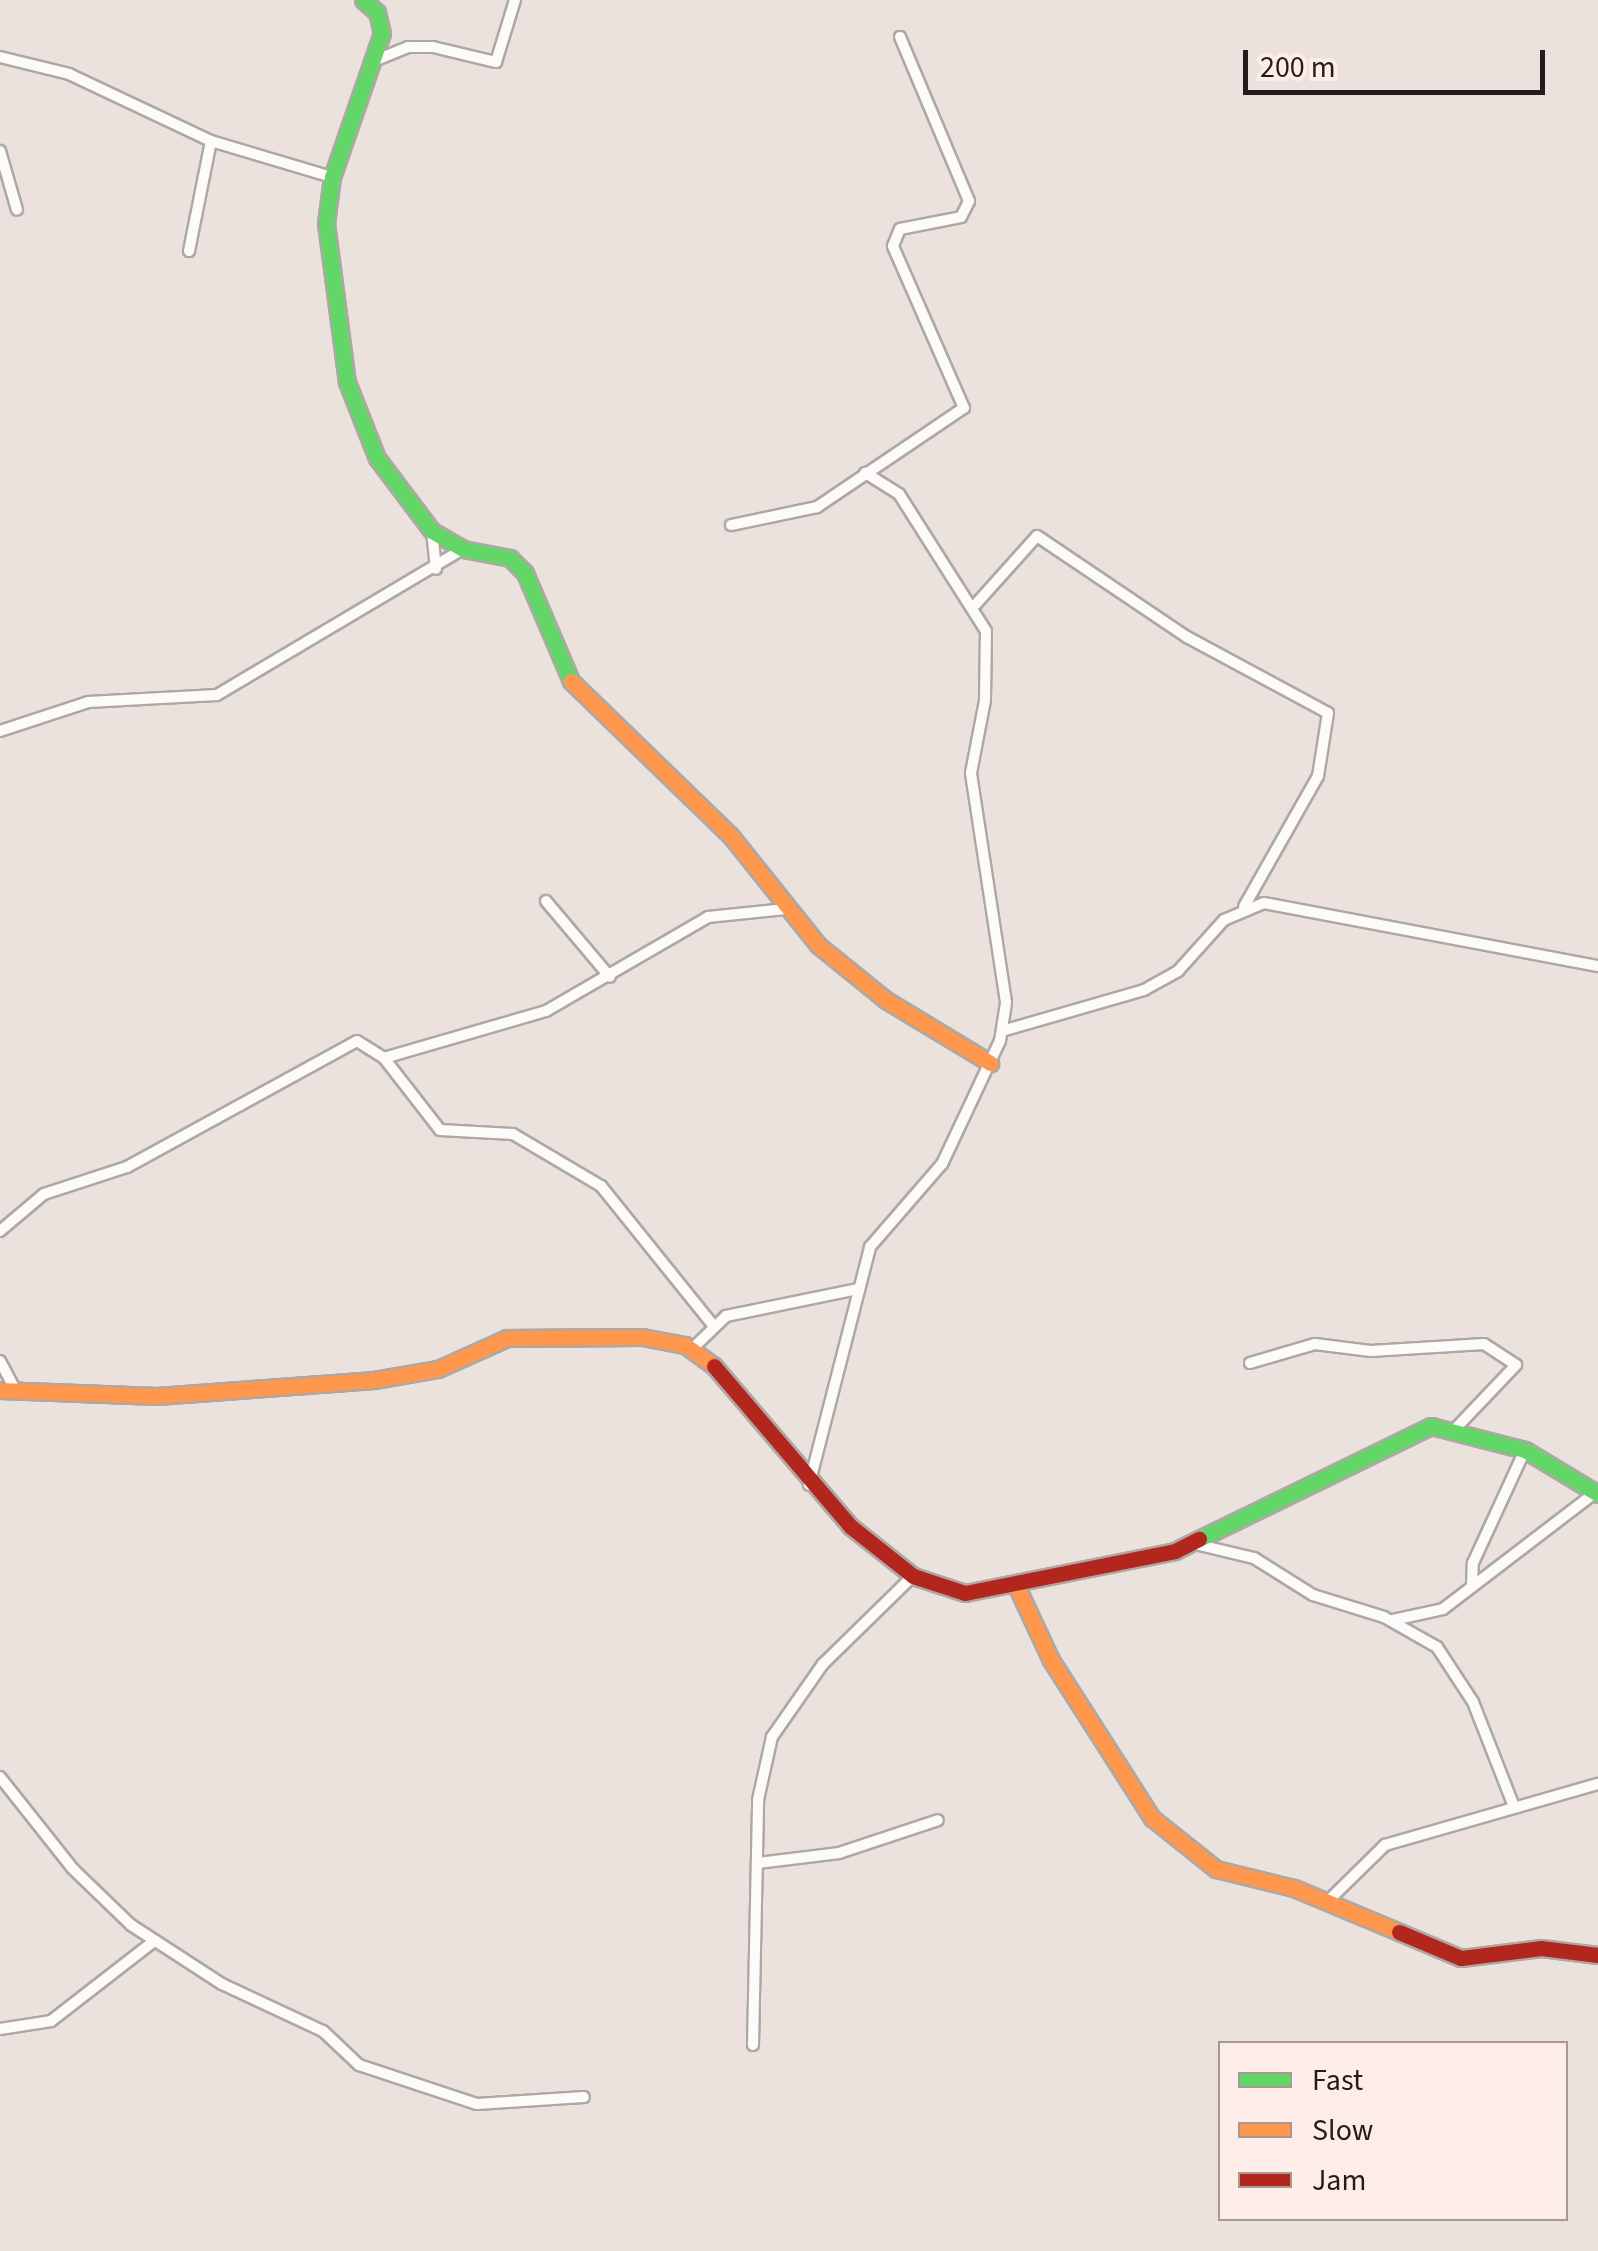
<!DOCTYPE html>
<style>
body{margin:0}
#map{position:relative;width:1598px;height:2251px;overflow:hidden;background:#ebe2de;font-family:"Source Sans 3",sans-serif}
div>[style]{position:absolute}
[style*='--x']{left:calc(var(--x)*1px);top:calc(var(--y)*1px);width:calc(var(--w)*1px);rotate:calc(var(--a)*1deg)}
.roads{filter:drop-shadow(2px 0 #aea8a5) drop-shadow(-2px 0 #aea8a5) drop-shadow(0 2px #aea8a5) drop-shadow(0 -2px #aea8a5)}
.street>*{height:10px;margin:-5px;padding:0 5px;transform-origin:5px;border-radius:5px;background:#fcfbfa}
.fast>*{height:15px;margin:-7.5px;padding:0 7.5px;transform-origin:7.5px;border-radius:7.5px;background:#63d668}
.slow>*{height:15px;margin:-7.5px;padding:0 7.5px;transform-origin:7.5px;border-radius:7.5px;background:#ff974d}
.jam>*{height:15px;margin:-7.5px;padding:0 7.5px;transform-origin:7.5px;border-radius:7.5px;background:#b3261e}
span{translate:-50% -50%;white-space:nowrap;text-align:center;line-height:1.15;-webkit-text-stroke:8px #fdece7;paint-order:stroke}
.legend{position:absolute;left:1218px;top:2041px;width:350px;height:180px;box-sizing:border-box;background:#fdece7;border:2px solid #a59995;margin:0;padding:12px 18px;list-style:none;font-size:30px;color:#221c1a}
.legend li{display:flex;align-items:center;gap:20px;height:50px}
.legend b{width:50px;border:2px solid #a59995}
.scale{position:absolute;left:1243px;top:50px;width:302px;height:45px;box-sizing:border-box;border:5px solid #221c1a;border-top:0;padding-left:12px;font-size:30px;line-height:35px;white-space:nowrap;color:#221c1a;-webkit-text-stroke:8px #fdece7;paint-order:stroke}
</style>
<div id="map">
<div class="roads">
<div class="street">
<i style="--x:0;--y:57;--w:71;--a:13.8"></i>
<i style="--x:69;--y:74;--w:157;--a:25.3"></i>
<i style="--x:211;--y:141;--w:126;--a:16.6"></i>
<i style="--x:376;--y:60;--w:35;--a:-22"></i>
<i style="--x:408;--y:47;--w:25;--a:0"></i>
<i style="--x:433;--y:47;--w:65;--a:13.4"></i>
<i style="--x:496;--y:62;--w:65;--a:-73"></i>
<i style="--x:0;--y:151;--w:61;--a:73.9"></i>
<i style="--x:189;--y:251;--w:112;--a:-78.7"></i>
<i style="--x:731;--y:525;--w:88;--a:-11.8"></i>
<i style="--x:817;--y:507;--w:177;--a:-34"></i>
<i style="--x:964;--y:408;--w:177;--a:-113.7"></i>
<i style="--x:893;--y:246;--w:18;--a:-68"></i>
<i style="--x:900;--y:229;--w:62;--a:-11.1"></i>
<i style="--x:961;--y:217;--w:18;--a:-63"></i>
<i style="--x:969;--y:201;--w:178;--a:-112.8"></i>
<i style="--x:432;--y:531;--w:38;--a:84"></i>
<i style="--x:976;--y:604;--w:91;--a:-48.1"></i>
<i style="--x:1037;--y:536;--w:181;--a:34"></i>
<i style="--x:1187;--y:637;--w:160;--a:28.3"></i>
<i style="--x:1328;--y:713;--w:64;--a:99"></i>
<i style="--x:1318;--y:776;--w:150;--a:119.5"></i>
<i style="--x:0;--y:731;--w:93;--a:-18.2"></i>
<i style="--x:88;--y:702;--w:129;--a:-3.1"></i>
<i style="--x:217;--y:695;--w:286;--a:-30.7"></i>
<i style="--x:546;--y:901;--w:99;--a:49.9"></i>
<i style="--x:1002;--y:1031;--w:148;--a:-16.1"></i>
<i style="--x:1144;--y:990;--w:39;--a:-29"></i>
<i style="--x:1178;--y:971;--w:69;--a:-48"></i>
<i style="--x:1224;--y:920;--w:43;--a:-23"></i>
<i style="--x:1264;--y:903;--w:340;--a:10.7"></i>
<i style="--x:384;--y:1058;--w:169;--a:-16.2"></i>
<i style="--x:546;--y:1011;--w:187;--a:-30.1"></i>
<i style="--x:708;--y:917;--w:78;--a:-5.9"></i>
<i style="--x:0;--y:1231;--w:57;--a:-40.1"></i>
<i style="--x:44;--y:1194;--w:87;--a:-18"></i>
<i style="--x:127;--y:1167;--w:262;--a:-28.7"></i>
<i style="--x:357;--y:1041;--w:32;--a:32"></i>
<i style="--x:384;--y:1058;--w:91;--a:52.1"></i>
<i style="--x:440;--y:1130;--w:73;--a:3.1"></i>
<i style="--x:513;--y:1134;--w:102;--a:30.6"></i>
<i style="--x:601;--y:1186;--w:177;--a:51.2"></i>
<i style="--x:692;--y:1349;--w:47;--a:-44.1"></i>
<i style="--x:726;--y:1316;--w:134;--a:-11.6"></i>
<i style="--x:0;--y:1361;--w:32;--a:62"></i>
<i style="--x:1250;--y:1363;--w:68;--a:-16.3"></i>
<i style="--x:1315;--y:1344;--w:56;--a:7.1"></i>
<i style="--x:1371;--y:1351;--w:113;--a:-3.5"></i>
<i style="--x:1484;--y:1344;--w:38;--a:33"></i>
<i style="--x:1516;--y:1365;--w:88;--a:133.6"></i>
<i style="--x:809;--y:1485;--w:246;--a:-75.6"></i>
<i style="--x:870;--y:1247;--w:110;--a:-49.1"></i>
<i style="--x:942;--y:1164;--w:136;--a:-64.8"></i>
<i style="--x:1000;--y:1041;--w:39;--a:-81"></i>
<i style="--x:1006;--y:1002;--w:232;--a:-98.7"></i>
<i style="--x:971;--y:773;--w:74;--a:-79.1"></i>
<i style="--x:985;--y:700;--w:69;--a:-89.2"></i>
<i style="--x:986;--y:631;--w:162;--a:-122.4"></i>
<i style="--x:899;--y:494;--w:40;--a:-148"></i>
<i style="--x:1195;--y:1544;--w:61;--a:13.3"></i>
<i style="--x:1254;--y:1558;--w:70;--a:32.1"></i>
<i style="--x:1313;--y:1595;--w:74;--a:17.2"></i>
<i style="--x:1384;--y:1617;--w:61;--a:29.5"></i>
<i style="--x:1437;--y:1647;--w:66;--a:56.8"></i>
<i style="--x:1473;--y:1702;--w:110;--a:68.6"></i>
<i style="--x:1472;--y:1586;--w:23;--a:-88"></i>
<i style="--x:1473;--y:1563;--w:124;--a:-65.3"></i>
<i style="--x:1393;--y:1620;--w:51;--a:-12.4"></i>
<i style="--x:1443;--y:1609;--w:193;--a:-37.4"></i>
<i style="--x:0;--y:1777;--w:117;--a:51.6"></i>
<i style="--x:73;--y:1869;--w:81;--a:44"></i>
<i style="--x:131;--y:1925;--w:108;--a:33"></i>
<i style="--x:222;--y:1984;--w:111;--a:25"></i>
<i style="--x:323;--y:2031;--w:50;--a:43.4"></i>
<i style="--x:359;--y:2065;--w:124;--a:18.3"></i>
<i style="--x:477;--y:2104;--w:107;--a:-3.7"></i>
<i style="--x:758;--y:1863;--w:82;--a:-7"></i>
<i style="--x:839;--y:1853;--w:104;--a:-18.4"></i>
<i style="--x:1326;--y:1903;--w:83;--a:-44.5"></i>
<i style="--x:1385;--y:1845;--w:222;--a:-16"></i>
<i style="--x:0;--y:2029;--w:52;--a:-8.9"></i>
<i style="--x:51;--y:2021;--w:129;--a:-37.8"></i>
<i style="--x:753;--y:2045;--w:245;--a:-88.8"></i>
<i style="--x:758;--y:1800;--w:65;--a:-77.5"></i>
<i style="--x:772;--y:1737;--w:89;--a:-55.1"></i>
<i style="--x:823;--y:1664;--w:126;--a:-44.4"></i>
</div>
<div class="fast">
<i style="--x:363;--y:0;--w:18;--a:41"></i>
<i style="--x:377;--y:12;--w:22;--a:77"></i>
<i style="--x:382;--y:33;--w:152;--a:109.1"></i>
<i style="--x:332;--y:177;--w:46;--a:97.4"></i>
<i style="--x:326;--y:223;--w:160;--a:82.5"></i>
<i style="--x:347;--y:382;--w:82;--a:68.5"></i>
<i style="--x:377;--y:458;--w:91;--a:53"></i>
<i style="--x:432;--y:531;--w:36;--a:30"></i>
<i style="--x:463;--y:549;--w:48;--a:10.8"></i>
<i style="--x:510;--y:558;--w:21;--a:45"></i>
<i style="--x:525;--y:573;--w:117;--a:66.9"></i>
<i style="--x:1199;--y:1539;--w:258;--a:-26"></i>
<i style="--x:1431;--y:1426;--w:97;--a:14.3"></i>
<i style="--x:1525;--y:1450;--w:85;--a:31.1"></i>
</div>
<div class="slow">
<i style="--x:571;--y:681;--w:221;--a:44.1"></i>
<i style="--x:730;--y:835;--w:141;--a:51.3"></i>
<i style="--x:818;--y:945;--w:87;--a:39"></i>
<i style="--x:886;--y:1000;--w:122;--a:31.2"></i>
<i style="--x:0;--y:1390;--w:157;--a:2.2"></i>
<i style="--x:157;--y:1396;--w:218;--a:-4.2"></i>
<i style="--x:374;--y:1380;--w:65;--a:-9.8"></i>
<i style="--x:438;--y:1369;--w:76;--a:-24.2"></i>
<i style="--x:507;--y:1338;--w:135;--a:-0.4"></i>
<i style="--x:642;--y:1337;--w:44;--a:10.5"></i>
<i style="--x:685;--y:1345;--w:36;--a:36"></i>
<i style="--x:1016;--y:1585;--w:83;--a:65"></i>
<i style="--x:1051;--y:1660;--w:188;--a:57.4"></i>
<i style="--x:1152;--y:1818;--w:82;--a:38.6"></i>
<i style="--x:1216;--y:1869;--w:80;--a:13.7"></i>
<i style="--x:1294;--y:1888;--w:114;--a:22.7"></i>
</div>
<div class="jam">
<i style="--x:714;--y:1366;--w:210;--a:49.6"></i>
<i style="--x:850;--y:1526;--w:80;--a:38.4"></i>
<i style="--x:913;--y:1576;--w:55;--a:18.1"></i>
<i style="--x:965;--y:1593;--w:214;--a:-11.3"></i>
<i style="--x:1175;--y:1551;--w:27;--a:-27"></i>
<i style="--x:1399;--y:1932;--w:67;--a:22.8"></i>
<i style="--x:1461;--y:1958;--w:81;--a:-7.1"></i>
<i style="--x:1541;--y:1948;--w:57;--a:7"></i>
</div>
</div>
<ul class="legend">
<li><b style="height:12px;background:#63d668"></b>Fast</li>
<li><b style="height:12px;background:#ff974d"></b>Slow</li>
<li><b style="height:12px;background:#b3261e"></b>Jam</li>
</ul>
<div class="scale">200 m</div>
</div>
